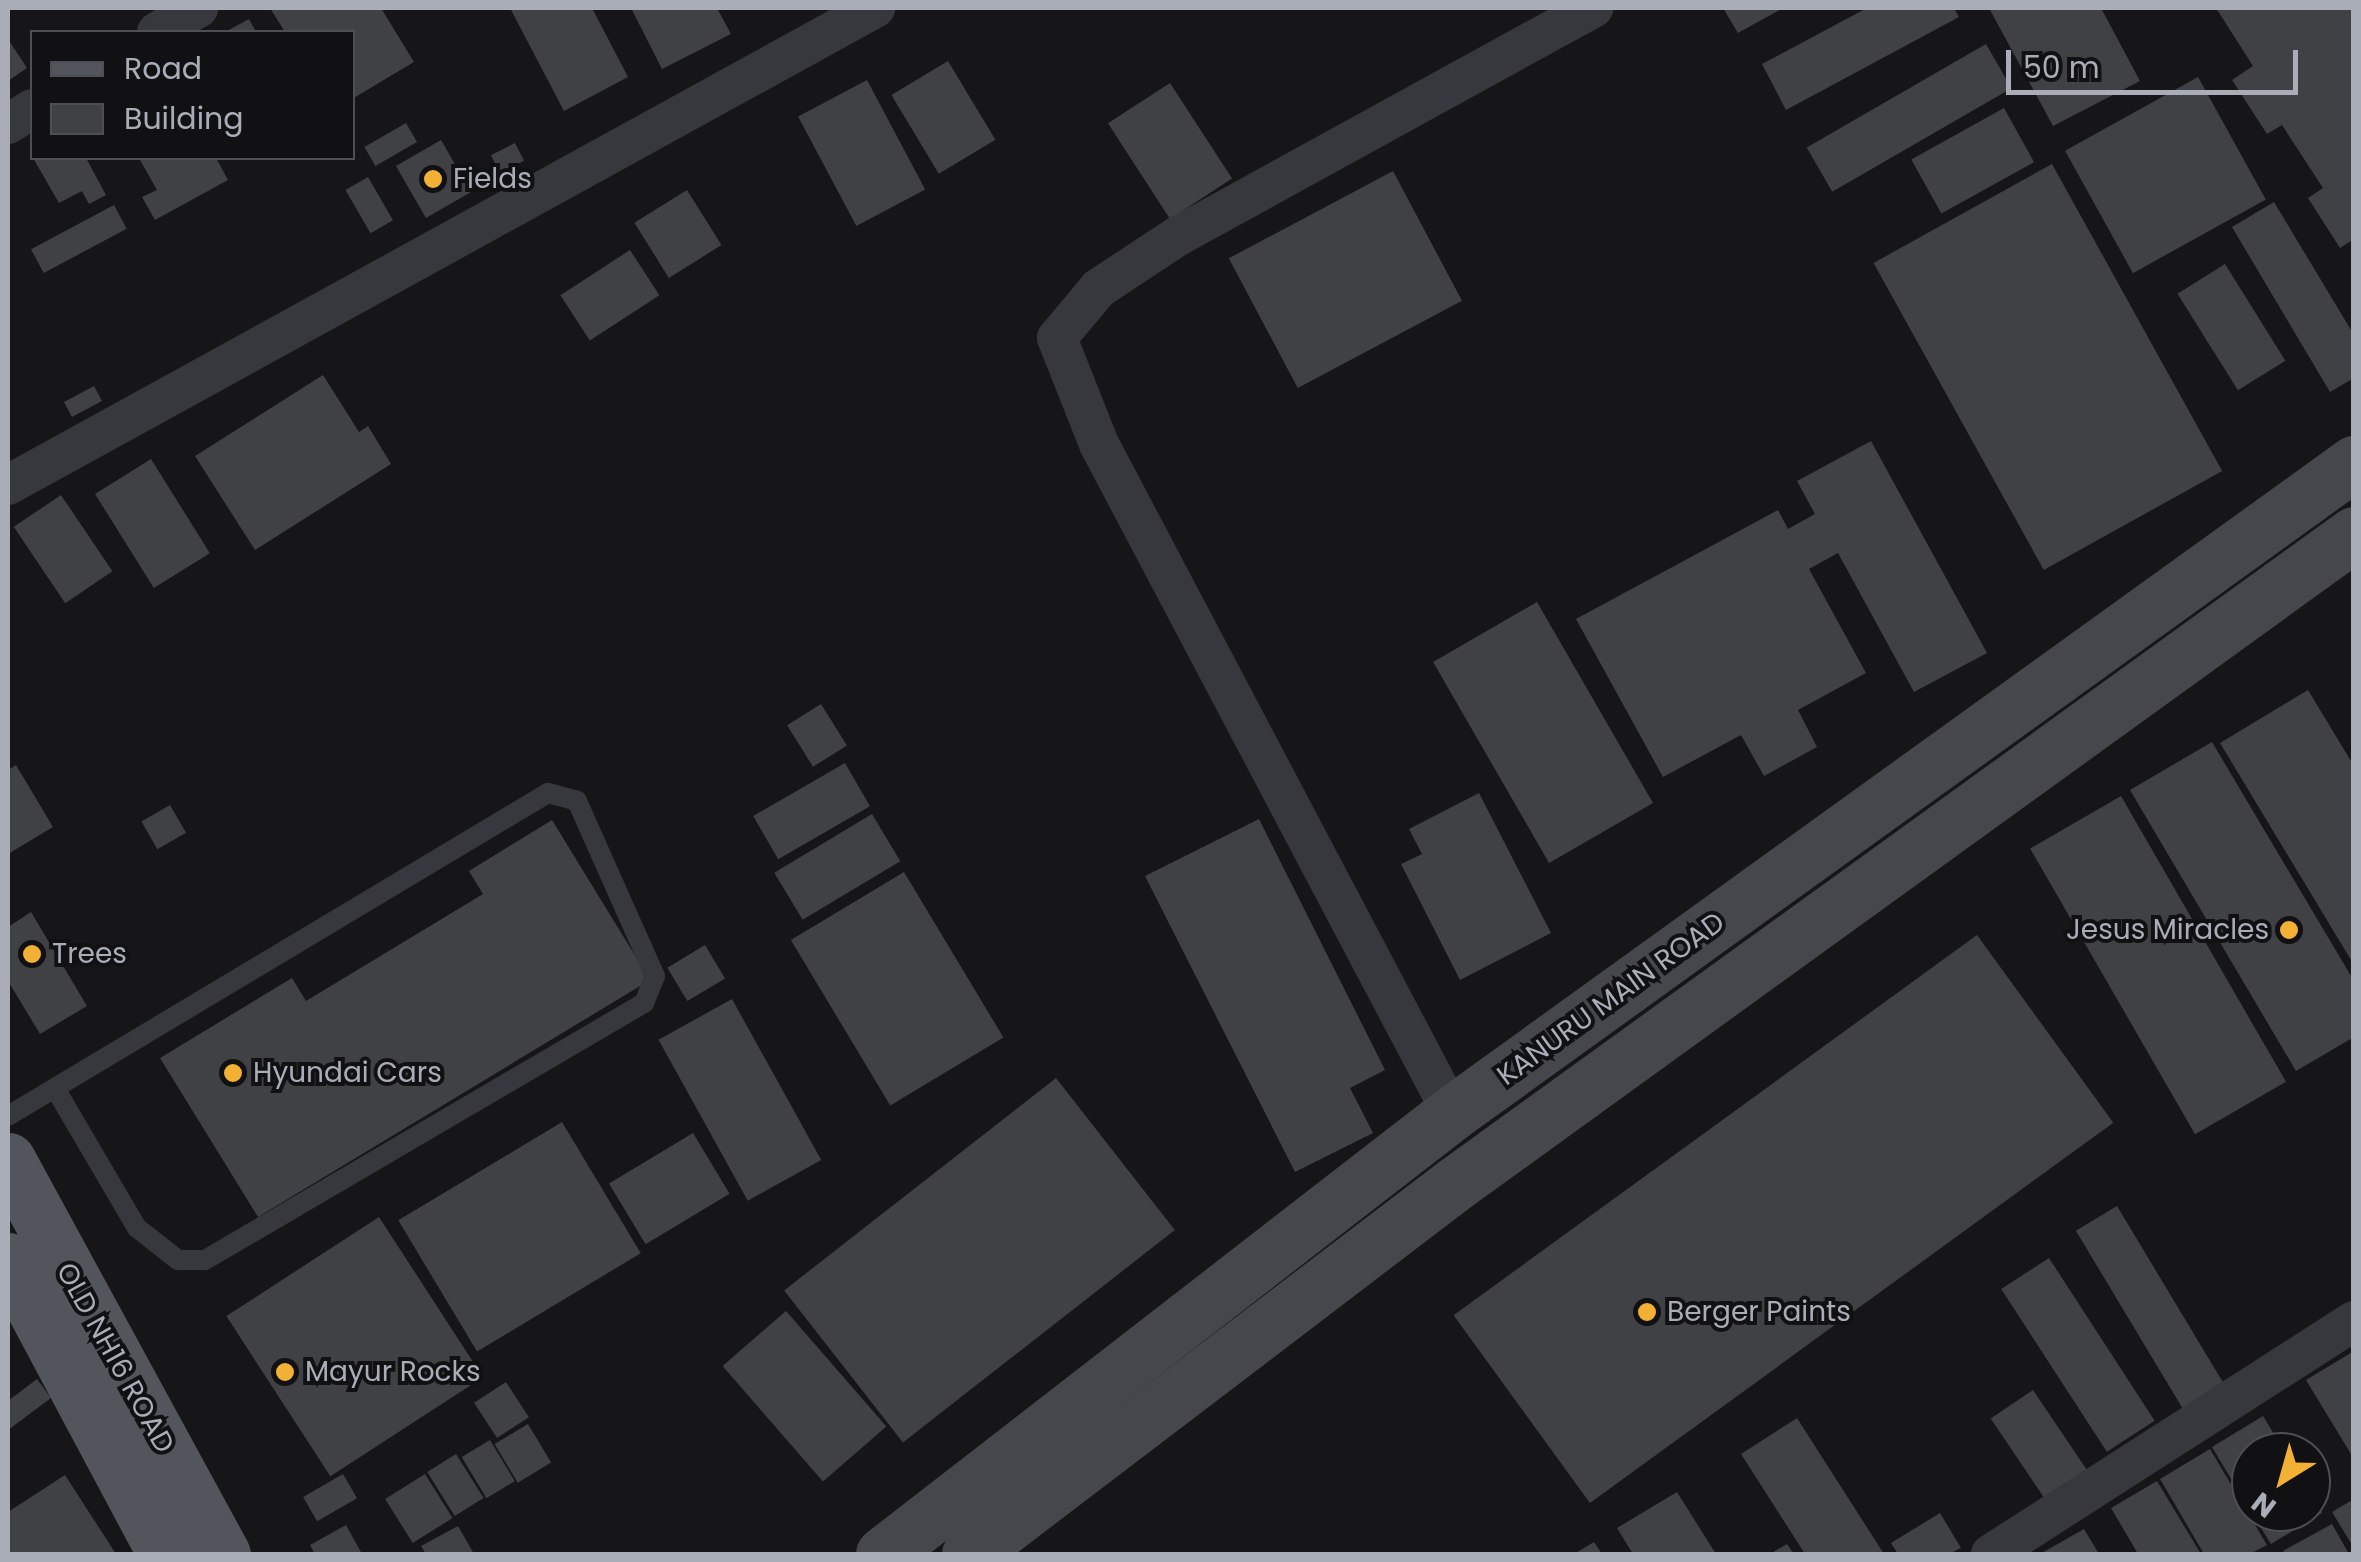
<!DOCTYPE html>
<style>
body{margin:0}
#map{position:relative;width:2361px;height:1562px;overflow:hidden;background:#161618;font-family:Poppins,sans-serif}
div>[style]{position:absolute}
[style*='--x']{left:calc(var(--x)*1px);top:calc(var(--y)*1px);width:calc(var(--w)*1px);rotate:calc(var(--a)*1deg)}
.building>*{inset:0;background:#404145;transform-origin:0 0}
.lane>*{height:20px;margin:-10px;padding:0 10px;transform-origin:10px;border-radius:10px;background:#37383d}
.street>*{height:40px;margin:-20px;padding:0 20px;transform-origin:20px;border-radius:20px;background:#37383d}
.secondary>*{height:55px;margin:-27.5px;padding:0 27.5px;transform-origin:27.5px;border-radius:27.5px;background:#45474d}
.primary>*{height:55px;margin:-27.5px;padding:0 27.5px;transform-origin:27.5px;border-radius:27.5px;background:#53555c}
.dots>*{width:28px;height:28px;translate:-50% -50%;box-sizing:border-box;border:5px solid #111113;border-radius:50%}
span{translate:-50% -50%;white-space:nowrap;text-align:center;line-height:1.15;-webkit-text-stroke:8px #111113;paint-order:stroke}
.poi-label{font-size:28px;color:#a8adb8}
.left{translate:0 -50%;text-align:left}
.right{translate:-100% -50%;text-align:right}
.street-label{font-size:28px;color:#a8adb8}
.frame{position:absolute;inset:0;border:10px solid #a8adb8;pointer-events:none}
.legend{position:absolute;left:30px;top:30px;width:325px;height:130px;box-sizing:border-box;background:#111113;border:2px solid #4d4f55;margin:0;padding:12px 18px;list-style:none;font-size:30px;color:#a8adb8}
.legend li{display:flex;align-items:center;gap:20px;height:50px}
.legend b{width:50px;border:2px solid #4d4f55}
.north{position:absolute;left:2231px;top:1432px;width:100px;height:100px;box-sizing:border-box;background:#111113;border:2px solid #4d4f55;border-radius:50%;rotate:217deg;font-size:28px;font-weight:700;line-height:40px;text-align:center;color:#a8adb8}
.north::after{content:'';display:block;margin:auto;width:35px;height:45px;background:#f2b134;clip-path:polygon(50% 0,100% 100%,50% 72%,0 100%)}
.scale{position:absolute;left:2006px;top:50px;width:292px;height:45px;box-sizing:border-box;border:5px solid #a8adb8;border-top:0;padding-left:12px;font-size:30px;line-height:35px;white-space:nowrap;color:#a8adb8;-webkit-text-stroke:8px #111113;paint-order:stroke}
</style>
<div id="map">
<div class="building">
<i style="clip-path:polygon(270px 8px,381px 8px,414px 62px,352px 99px,352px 32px,285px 32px)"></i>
<i style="clip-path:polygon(510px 8px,592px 8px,628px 77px,564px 111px)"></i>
<i style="clip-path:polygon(631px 8px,717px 8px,731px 34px,662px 69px)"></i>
<i style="clip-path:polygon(1723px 8px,1783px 8px,1738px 33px)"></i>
<i style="clip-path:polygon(1867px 8px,1954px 8px,1959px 17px,1786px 110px,1762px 64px)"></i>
<i style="clip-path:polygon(1989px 8px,2101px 8px,2140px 81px,2053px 126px)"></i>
<i style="clip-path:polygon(2216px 8px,2354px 8px,2354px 239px,2340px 248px,2308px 198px,2323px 188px,2282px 125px,2267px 134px,2232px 80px,2253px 66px)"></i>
<i style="clip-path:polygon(249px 19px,256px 32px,225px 32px)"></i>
<i style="clip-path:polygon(8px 39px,27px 68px,8px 81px)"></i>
<i style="left:1986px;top:44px;width:51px;height:207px;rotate:60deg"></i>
<i style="left:948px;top:61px;width:92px;height:66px;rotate:59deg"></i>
<i style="left:2198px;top:77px;width:140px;height:152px;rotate:61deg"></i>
<i style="left:867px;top:80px;width:124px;height:78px;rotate:62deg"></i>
<i style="left:1170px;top:83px;width:114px;height:74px;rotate:57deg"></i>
<i style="left:2004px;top:108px;width:62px;height:106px;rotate:61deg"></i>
<i style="left:406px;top:123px;width:22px;height:48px;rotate:60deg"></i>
<i style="left:441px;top:140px;width:60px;height:52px;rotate:60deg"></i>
<i style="left:515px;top:143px;width:20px;height:27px;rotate:63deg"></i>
<i style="clip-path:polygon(33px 158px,86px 158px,106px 195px,89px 204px,82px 191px,59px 203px)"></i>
<i style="clip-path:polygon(139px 158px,216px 158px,228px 180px,155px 220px,142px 197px,157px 190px)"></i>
<i style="left:2052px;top:164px;width:351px;height:204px;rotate:61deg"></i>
<i style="left:1393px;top:171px;width:147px;height:186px;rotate:62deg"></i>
<i style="left:368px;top:177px;width:50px;height:26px;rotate:60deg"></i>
<i style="left:687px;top:190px;width:65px;height:62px;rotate:58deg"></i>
<i style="clip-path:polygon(2274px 202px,2354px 335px,2354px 378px,2330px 392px,2232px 227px)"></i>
<i style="left:114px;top:205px;width:27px;height:94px;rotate:62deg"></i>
<i style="left:630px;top:250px;width:54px;height:83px;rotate:57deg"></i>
<i style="left:2225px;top:264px;width:114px;height:56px;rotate:58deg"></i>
<i style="clip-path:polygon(323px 375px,359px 432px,368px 426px,391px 464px,255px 550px,195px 456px)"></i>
<i style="left:94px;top:386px;width:17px;height:34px;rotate:62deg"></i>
<i style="clip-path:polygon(1871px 441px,1987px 653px,1914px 692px,1838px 553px,1809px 569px,1866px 673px,1798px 710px,1817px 747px,1764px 776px,1741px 735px,1663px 777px,1576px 619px,1778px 510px,1788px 529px,1815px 514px,1797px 481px)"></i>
<i style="left:151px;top:459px;width:111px;height:66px;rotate:58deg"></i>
<i style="left:61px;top:495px;width:92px;height:57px;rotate:56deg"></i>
<i style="left:1537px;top:602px;width:232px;height:120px;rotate:60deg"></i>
<i style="clip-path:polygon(2308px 690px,2354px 766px,2354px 965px,2220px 743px)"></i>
<i style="left:821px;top:704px;width:49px;height:40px;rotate:58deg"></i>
<i style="clip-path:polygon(2212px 742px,2354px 981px,2354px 1037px,2296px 1071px,2130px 790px)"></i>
<i style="left:845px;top:763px;width:50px;height:106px;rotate:60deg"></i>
<i style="clip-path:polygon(16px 765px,53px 827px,8px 854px,8px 770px)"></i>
<i style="clip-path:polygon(1479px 793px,1551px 933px,1460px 980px,1401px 864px,1422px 854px,1409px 829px)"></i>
<i style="left:2121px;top:796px;width:330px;height:105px;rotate:60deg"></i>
<i style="left:170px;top:805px;width:32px;height:33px;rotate:60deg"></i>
<i style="left:872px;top:814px;width:55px;height:114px;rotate:59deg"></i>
<i style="clip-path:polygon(1259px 819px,1385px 1070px,1350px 1088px,1373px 1133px,1295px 1172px,1145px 876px)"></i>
<i style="clip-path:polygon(552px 820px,650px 980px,258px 1217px,160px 1058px,292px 978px,306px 1001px,483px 894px,469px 871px)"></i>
<i style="left:904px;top:872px;width:193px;height:132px;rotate:59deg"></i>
<i style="clip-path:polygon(31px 912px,87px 1006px,40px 1034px,8px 981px,8px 927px)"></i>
<i style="left:1977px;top:935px;width:232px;height:647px;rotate:54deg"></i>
<i style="left:705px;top:945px;width:39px;height:44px;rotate:59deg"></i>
<i style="left:732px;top:999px;width:184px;height:84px;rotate:61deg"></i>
<i style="left:1056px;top:1078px;width:193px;height:345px;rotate:52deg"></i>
<i style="left:562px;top:1122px;width:153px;height:191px;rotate:59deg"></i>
<i style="left:693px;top:1133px;width:71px;height:98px;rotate:59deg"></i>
<i style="left:2117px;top:1206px;width:210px;height:48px;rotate:59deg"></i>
<i style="left:379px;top:1217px;width:191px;height:182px;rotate:57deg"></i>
<i style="left:2049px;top:1258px;width:194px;height:57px;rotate:57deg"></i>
<i style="left:786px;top:1311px;width:153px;height:84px;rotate:49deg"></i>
<i style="clip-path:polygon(2354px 1351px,2354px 1459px,2306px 1380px)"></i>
<i style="clip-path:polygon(37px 1379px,51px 1398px,8px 1430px,8px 1401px)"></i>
<i style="left:506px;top:1382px;width:42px;height:38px;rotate:57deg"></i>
<i style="left:2033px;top:1390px;width:98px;height:51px;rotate:56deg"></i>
<i style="clip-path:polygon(2263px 1416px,2285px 1452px,2251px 1452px,2251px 1512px,2212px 1447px)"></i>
<i style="clip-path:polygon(1797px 1418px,1884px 1554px,1805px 1554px,1741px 1454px)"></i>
<i style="left:528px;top:1424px;width:45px;height:39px;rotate:59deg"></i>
<i style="left:490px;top:1440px;width:48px;height:33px;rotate:59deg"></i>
<i style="clip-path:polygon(2210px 1449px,2267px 1545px,2250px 1554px,2204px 1554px,2160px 1479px)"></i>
<i style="left:456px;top:1454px;width:52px;height:34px;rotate:58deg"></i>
<i style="left:343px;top:1474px;width:28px;height:46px;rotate:60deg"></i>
<i style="left:425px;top:1474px;width:52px;height:47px;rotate:58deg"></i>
<i style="clip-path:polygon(65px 1475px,116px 1554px,8px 1554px,8px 1512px)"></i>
<i style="clip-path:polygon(2157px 1481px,2201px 1554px,2138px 1554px,2111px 1508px)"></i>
<i style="clip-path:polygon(1677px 1492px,1716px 1554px,1633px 1554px,1617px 1528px)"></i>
<i style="clip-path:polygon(2311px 1495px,2322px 1513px,2271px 1544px,2251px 1512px,2311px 1512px)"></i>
<i style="clip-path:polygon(2354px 1499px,2354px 1548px,2332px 1512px)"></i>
<i style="clip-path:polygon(1940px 1513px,1961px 1548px,1949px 1554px,1898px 1554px,1891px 1543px)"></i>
<i style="clip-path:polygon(2332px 1524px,2349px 1554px,2285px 1554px,2283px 1551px)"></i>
<i style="clip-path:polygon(346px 1525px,362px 1554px,315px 1554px,310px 1545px)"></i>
<i style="clip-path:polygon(458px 1526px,474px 1554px,426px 1554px,421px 1546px)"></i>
<i style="clip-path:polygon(2084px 1529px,2099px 1554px,2040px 1554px)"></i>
<i style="clip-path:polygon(1594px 1542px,1602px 1554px,1574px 1554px)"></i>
<i style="clip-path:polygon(1787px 1544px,1794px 1554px,1770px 1554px)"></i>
</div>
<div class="lane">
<i style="--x:8;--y:1116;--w:629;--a:-30.89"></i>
<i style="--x:548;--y:793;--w:30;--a:15"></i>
<i style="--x:577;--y:801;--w:192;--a:66"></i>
<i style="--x:655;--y:976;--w:29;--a:112"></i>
<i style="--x:644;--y:1003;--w:509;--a:149.65"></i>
<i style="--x:205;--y:1260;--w:27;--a:180"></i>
<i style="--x:178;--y:1260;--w:52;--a:-142"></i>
<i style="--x:137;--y:1228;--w:162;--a:-120.4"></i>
</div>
<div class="street">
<i style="--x:157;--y:32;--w:48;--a:-30.3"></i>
<i style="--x:8;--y:124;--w:28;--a:-32"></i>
<i style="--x:8;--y:485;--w:990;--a:-28.82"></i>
<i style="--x:1452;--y:1113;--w:756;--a:-117.82"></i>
<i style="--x:1099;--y:444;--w:114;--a:-111.6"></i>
<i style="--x:1057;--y:338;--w:65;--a:-50"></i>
<i style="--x:1099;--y:288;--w:95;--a:-33.4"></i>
<i style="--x:1178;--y:236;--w:474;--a:-28.8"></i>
<i style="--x:1991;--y:1554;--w:431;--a:-32.7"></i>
</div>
<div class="secondary">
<i style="--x:883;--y:1554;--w:720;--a:-37.78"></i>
<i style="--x:1452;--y:1113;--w:1112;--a:-35.78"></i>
<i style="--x:969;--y:1554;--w:612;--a:-37.3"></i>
<i style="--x:1456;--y:1183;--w:1108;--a:-35.86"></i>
</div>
<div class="primary">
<i style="--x:8;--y:1160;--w:449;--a:61.4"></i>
<i style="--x:8;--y:1260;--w:333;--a:61.9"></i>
</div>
<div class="dots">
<i style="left:433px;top:179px;background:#f2b134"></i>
<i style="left:2289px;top:930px;background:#f2b134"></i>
<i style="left:32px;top:954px;background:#f2b134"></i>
<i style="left:233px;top:1073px;background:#f2b134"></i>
<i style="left:1647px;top:1312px;background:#f2b134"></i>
<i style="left:285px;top:1372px;background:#f2b134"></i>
</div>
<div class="poi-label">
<span class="left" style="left:453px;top:179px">Fields</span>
<span class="right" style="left:2269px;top:930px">Jesus Miracles</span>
<span class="left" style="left:52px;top:954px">Trees</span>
<span class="left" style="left:253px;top:1073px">Hyundai Cars</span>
<span class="left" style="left:1667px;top:1312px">Berger Paints</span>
<span class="left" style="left:305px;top:1372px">Mayur Rocks</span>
</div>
<div class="street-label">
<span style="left:1611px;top:999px;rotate:-36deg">KANURU MAIN ROAD</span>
<span style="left:115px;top:1358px;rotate:61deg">OLD NH16 ROAD</span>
</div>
<div class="frame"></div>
<ul class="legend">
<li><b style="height:12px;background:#53555c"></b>Road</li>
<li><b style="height:28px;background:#404145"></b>Building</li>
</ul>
<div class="north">N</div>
<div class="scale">50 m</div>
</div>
